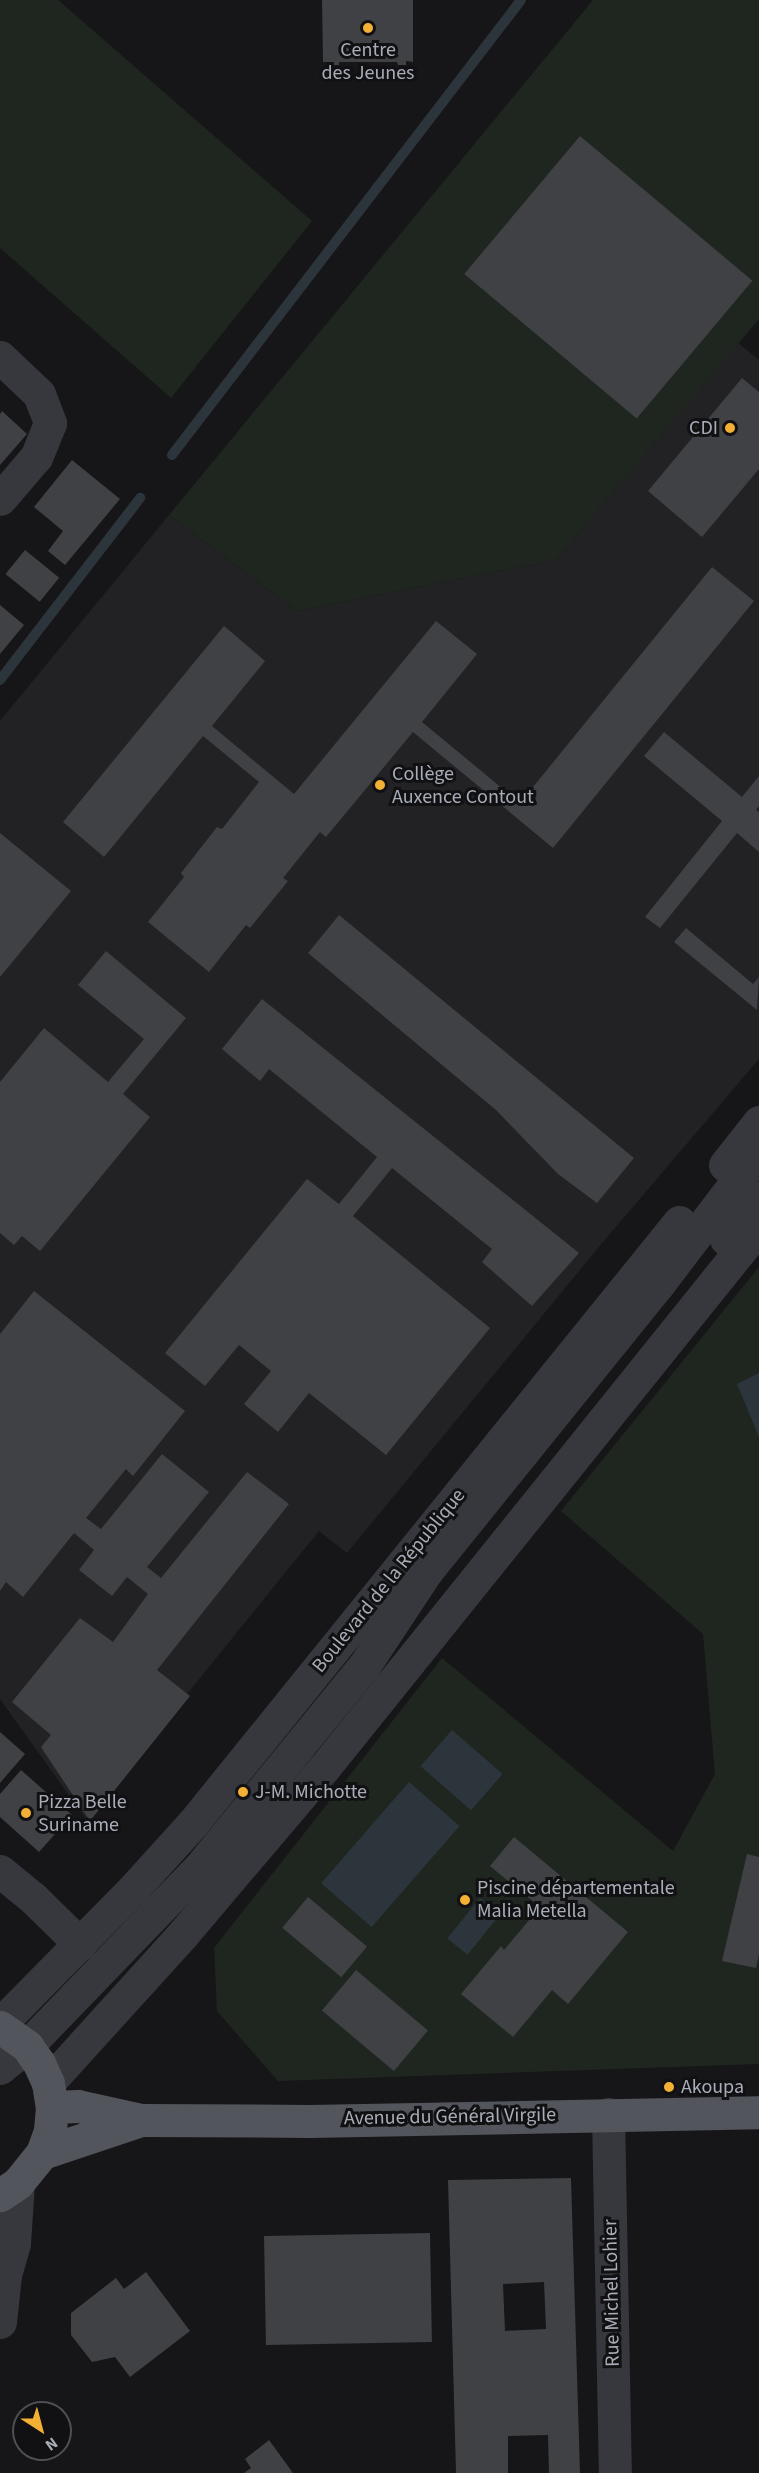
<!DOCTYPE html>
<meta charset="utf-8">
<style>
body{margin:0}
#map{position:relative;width:759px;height:2473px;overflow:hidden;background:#161618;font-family:"Source Sans 3",sans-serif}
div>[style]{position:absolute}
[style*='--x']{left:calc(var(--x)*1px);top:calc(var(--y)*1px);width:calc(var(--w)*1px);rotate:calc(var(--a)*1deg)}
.built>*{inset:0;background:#222225}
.green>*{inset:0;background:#1e261f}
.water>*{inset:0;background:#2c353c;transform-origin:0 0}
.stream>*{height:10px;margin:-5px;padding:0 5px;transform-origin:5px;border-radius:5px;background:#2c353c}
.building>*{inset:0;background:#404145;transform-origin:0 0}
.minor>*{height:33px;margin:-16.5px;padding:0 16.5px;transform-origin:16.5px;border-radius:16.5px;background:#37383d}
.major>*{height:33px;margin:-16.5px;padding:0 16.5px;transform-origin:16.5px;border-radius:16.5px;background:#53555c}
.dots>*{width:16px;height:16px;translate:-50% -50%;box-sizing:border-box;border:3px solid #111113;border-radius:50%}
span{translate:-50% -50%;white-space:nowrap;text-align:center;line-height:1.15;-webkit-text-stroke:6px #111113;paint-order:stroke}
.poi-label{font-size:20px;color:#a8adb8}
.right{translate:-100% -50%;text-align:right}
.left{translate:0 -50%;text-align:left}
.street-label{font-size:20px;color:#a8adb8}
.north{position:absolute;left:12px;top:2401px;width:60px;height:60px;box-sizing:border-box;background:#111113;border:2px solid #4d4f55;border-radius:50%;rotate:144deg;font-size:16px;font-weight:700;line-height:24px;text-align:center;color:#a8adb8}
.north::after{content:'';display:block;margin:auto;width:21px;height:27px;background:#f2b134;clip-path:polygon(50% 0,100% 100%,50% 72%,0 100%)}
</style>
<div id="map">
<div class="built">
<i style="clip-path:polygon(738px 343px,759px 360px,759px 1059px,603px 1242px,347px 1553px,319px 1531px,86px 1819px,0 1699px,0 721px,169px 515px,297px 611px,556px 560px)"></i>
</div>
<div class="green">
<i style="clip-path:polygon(0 0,58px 0,312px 221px,171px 398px,0 248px)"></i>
<i style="clip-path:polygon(593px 0,759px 0,759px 319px,556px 560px,297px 611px,169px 515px)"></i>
<i style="clip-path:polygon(759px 1267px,759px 2064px,278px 2081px,217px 2011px,214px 1948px,442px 1658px,673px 1851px,715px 1774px,703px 1634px,561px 1511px)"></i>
</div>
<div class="water">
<i style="clip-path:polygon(759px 1373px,759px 1437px,737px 1384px)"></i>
<i style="left:452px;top:1730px;width:67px;height:48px;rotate:41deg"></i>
<i style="left:409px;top:1782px;width:67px;height:134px;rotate:41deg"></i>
<i style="left:480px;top:1898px;width:26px;height:52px;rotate:39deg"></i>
</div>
<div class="stream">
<i style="--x:172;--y:455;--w:573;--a:-52.51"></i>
<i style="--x:0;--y:680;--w:230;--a:-52.4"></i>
</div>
<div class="building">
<i style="clip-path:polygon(322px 0,413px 0,413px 62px,406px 61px,406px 65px,398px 65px,397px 62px,339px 62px,339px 65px,331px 65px,330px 62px,323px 62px)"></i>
<i style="left:580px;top:136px;width:225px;height:180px;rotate:40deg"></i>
<i style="clip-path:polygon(742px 378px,759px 392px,759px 469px,702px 537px,648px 491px)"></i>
<i style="clip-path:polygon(2px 411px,27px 434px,0 465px,0 414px)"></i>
<i style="clip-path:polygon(72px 460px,120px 499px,65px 565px,48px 551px,63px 531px,34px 507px)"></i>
<i style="left:25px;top:550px;width:44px;height:31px;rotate:39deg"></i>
<i style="clip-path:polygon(712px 567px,754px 601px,553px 848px,413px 732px,326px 837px,320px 832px,283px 878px,288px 881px,250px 928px,246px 925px,209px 972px,148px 922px,184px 877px,181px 873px,217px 827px,222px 829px,259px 782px,203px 736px,104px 857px,63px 822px,224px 626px,265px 661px,212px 726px,294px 794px,436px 621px,477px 654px,422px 722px,520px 803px)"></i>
<i style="clip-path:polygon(0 605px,24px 625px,0 654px)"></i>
<i style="clip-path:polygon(664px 732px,742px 797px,759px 776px,759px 806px,756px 810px,759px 812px,759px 852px,737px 833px,660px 928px,645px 917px,722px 821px,644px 756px)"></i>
<i style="clip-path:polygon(0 833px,71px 891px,0 977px)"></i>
<i style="clip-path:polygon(339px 915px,634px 1158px,597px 1203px,558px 1174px,496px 1110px,308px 953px)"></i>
<i style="clip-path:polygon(686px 928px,753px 984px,759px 977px,757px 1010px,674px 942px)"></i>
<i style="clip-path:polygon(106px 951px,186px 1018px,123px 1094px,150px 1117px,40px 1251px,22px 1236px,14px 1245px,0 1233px,0 1082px,44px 1028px,108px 1082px,144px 1039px,78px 985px)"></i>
<i style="clip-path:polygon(262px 999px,579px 1253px,532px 1306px,482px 1262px,492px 1249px,392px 1168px,353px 1216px,490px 1328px,386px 1455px,309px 1393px,278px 1432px,244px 1404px,271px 1371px,239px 1345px,205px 1386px,165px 1353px,307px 1179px,339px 1204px,377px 1157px,269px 1069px,260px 1081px,222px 1049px)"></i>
<i style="clip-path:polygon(34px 1291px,185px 1411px,133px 1476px,126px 1469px,86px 1518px,101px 1529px,162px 1454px,209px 1492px,147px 1567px,161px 1578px,247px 1472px,289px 1504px,157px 1670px,190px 1696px,90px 1821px,41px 1747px,51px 1735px,12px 1702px,80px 1618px,113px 1642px,148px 1594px,127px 1577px,112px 1596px,79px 1570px,94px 1550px,74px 1533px,23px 1597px,6px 1582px,0 1591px,0 1334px)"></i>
<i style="clip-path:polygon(0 1732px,25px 1754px,0 1783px)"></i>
<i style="clip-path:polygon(21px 1770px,72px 1815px,39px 1852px,0 1817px,0 1794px)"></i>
<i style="clip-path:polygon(514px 1837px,628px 1932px,568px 2004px,552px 1990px,513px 2037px,461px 1994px,501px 1946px,504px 1950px,540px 1907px,490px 1866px)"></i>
<i style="clip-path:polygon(747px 1854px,759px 1857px,759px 1954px,756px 1968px,722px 1961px)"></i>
<i style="left:308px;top:1897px;width:77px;height:40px;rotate:40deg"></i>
<i style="left:356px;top:1970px;width:94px;height:53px;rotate:40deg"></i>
<i style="clip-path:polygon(evenodd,571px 2178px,580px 2473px,549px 2473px,548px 2435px,508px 2436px,508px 2473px,456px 2473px,448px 2180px,571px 2178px,544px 2282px,546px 2329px,505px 2331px,503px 2284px,544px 2282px)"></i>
<i style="left:430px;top:2233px;width:109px;height:166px;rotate:89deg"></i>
<i style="clip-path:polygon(146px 2272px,190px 2331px,130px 2377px,115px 2357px,92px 2362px,71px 2335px,71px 2313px,116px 2278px,124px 2289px)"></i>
<i style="clip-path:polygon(269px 2440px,293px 2473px,244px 2473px,251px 2468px,245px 2459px)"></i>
</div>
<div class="minor">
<i style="--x:0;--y:357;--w:54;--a:43.5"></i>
<i style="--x:39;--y:394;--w:31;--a:69"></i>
<i style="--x:50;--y:423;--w:37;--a:112"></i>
<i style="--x:36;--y:457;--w:55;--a:130.6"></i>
<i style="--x:725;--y:1165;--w:55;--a:-51.7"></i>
<i style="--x:726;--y:1239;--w:53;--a:-51.2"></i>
<i style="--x:0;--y:1871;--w:43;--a:39.3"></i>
<i style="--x:33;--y:1898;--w:66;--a:44.4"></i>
<i style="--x:0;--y:2024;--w:191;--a:-45.4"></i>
<i style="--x:134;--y:1888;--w:88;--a:-47.8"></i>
<i style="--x:193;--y:1823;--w:773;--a:-51.04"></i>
<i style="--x:0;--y:2068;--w:35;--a:-39"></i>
<i style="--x:27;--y:2046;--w:249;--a:-46"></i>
<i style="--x:200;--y:1867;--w:259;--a:-50.8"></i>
<i style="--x:364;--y:1666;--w:113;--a:-56.6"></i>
<i style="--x:426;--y:1572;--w:368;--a:-51.1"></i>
<i style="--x:657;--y:1286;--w:168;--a:-52.7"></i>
<i style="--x:48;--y:2083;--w:201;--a:-47.8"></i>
<i style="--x:183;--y:1934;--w:218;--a:-49.7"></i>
<i style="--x:324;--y:1768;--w:694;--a:-51.2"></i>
<i style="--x:608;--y:2114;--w:359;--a:88.9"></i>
<i style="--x:0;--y:2322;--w:47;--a:-83.9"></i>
<i style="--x:5;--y:2275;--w:33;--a:-74"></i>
<i style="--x:14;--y:2243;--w:60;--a:-86.2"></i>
</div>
<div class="major">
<i style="--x:0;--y:2027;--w:33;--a:35"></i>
<i style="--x:27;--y:2046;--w:21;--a:55"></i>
<i style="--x:39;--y:2063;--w:22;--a:66"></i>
<i style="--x:48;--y:2083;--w:24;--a:81"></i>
<i style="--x:52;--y:2107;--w:24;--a:95"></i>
<i style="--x:50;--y:2131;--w:23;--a:110"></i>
<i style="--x:42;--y:2153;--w:38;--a:129"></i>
<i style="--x:18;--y:2183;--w:22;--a:146"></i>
<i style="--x:52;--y:2107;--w:26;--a:-2"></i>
<i style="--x:78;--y:2106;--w:65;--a:12.5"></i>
<i style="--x:141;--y:2120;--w:168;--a:0.3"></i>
<i style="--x:309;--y:2121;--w:450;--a:-1.1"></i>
<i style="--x:42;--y:2153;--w:104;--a:-18.4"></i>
</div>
<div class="dots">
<i style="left:368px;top:28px;background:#f2b134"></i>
<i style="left:730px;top:428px;background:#f2b134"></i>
<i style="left:380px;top:785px;background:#f2b134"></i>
<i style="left:243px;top:1792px;background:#f2b134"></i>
<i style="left:26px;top:1813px;background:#f2b134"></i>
<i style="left:465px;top:1900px;background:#f2b134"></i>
<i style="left:669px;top:2087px;background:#f2b134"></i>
</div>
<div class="poi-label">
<span style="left:368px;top:62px">Centre<br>des Jeunes</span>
<span class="right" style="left:718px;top:428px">CDI</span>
<span class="left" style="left:392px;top:786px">Collège<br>Auxence Contout</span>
<span class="left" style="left:255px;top:1792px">J-M. Michotte</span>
<span class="left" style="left:38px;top:1814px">Pizza Belle<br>Suriname</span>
<span class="left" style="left:477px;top:1900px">Piscine départementale<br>Malia Metella</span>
<span class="left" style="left:681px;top:2087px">Akoupa</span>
</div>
<div class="street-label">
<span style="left:389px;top:1581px;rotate:-51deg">Boulevard de la République</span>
<span style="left:450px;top:2117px;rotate:-1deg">Avenue du Général Virgile</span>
<span style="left:612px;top:2293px;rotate:-91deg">Rue Michel Lohier</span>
</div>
<div class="north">N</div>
</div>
